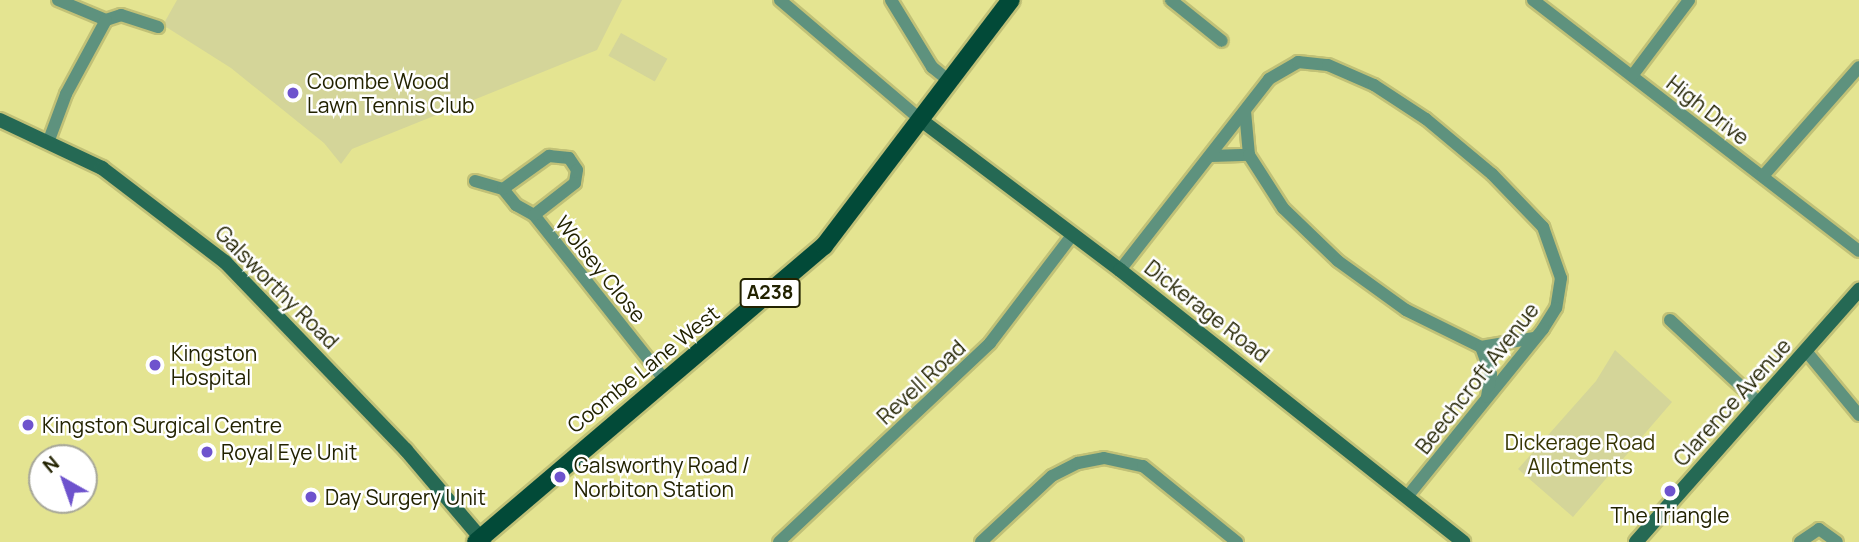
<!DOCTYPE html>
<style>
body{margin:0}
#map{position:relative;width:1859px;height:542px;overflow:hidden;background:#e4e491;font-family:Manrope,sans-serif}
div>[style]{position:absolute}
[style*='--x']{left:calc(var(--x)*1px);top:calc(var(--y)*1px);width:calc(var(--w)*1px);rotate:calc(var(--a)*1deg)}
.green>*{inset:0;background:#d4d599;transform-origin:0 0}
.roads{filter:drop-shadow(2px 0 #c1c177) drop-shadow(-2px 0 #c1c177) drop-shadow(0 2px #c1c177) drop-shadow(0 -2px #c1c177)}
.street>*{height:12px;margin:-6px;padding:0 6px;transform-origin:6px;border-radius:6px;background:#5e927e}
.secondary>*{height:14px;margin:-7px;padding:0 7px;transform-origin:7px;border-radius:7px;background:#256954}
.primary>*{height:18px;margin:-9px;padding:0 9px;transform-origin:9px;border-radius:9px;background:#024a38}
.dots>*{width:19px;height:19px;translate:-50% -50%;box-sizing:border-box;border:4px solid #fff;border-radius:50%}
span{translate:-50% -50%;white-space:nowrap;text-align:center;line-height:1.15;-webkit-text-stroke:5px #fff;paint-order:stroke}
.shield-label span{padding:2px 5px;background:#fff;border:2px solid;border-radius:5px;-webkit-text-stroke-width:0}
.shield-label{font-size:19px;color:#220;font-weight:700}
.poi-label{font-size:21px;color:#220}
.left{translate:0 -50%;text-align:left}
.street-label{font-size:21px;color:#220}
.park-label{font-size:21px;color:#353401}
.north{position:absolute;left:28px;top:444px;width:70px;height:70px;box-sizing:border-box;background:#fff;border:2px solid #a7a799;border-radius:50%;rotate:320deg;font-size:19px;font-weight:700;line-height:28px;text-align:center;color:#220}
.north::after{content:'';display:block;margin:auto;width:24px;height:32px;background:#6e53cd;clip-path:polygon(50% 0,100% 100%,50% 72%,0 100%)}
</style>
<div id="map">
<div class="green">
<i style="clip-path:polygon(177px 0,622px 0,597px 50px,352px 149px,341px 164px,324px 143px,231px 68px,163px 25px)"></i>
<i style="left:621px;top:33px;width:53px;height:26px;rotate:29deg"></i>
<i style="clip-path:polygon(1615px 350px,1672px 402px,1573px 517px,1518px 469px,1596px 381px)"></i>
</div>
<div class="roads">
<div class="street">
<i style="--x:58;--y:0;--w:52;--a:22.6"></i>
<i style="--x:106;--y:20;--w:16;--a:-18"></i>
<i style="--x:121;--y:15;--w:39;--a:18"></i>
<i style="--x:780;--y:0;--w:185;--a:40.4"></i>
<i style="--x:891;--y:0;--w:79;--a:58.5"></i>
<i style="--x:932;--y:67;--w:22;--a:39"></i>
<i style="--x:1171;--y:0;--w:65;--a:38.8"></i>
<i style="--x:1533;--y:0;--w:411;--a:37.6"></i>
<i style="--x:1632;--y:76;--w:95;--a:-53.1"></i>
<i style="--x:1245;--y:111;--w:44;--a:84.8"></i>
<i style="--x:49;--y:140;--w:49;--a:-69.7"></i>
<i style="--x:66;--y:94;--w:84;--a:-61.6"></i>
<i style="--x:1211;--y:156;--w:38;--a:-2"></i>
<i style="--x:1249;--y:155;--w:63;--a:57.3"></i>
<i style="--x:1283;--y:208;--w:76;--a:43.9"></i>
<i style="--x:1338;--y:261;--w:84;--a:35.8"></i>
<i style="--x:1406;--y:310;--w:84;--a:26.3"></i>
<i style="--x:1481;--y:347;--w:54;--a:-9.6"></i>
<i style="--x:1763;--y:176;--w:145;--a:-48.6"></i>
<i style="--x:475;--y:181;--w:29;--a:16"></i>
<i style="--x:503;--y:189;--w:21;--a:51"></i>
<i style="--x:516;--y:205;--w:21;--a:29"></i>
<i style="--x:534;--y:215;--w:209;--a:51.6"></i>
<i style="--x:503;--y:189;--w:57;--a:-35.7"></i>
<i style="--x:549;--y:156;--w:20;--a:6"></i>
<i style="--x:569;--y:158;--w:14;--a:56"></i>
<i style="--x:577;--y:170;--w:13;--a:99"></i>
<i style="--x:575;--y:183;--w:52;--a:142"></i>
<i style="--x:1120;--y:270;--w:242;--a:-52"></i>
<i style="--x:1269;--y:79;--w:34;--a:-30"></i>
<i style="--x:1298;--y:62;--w:30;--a:6"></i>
<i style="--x:1328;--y:65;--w:50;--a:23.5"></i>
<i style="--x:1374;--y:85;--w:62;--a:33.2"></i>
<i style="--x:1426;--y:119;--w:86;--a:39.8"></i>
<i style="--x:1492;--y:174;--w:74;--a:46.1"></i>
<i style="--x:1543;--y:227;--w:54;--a:70.6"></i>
<i style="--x:1561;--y:278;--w:30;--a:99"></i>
<i style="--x:1556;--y:308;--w:25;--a:122"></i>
<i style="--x:1543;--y:329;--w:215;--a:129"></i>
<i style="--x:1670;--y:320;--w:122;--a:43"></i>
<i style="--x:1481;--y:347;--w:29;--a:70"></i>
<i style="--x:1491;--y:374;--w:23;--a:100"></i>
<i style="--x:1806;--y:351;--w:83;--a:50.4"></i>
<i style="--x:779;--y:542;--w:290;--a:-43.3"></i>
<i style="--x:990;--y:343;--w:137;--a:-52.7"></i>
<i style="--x:981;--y:542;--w:97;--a:-42.9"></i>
<i style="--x:1052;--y:476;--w:29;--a:-27"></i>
<i style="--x:1078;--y:463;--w:26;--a:-11"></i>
<i style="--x:1104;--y:458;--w:40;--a:12"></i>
<i style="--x:1143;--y:466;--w:121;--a:39"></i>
<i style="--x:1800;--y:542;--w:23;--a:-34"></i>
<i style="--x:1819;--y:529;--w:22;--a:36"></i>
</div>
<div class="secondary">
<i style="--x:0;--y:120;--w:113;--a:25.2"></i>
<i style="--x:102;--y:168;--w:155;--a:37.4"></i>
<i style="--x:225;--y:262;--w:261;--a:46.1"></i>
<i style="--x:406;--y:450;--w:121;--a:49.7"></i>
<i style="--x:921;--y:120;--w:249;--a:37"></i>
<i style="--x:1120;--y:270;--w:438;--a:38.4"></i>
<i style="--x:1636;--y:542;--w:337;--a:-48.5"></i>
</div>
<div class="primary">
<i style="--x:476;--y:542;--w:457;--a:-40.4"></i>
<i style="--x:824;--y:246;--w:309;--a:-52.8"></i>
</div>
</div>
<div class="dots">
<i style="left:293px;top:93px;background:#6e53cd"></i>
<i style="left:155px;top:365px;background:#6e53cd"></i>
<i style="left:28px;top:425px;background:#6e53cd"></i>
<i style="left:207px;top:452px;background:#6e53cd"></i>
<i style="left:560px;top:477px;background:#6e53cd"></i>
<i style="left:1670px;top:491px;background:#6e53cd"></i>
<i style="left:311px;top:497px;background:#6e53cd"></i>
</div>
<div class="shield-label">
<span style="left:770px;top:293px">A238</span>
</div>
<div class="poi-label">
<span class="left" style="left:307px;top:93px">Coombe Wood<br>Lawn Tennis Club</span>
<span class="left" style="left:171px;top:365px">Kingston<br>Hospital</span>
<span class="left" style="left:42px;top:425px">Kingston Surgical Centre</span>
<span class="left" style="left:221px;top:452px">Royal Eye Unit</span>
<span class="left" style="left:574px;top:477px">Galsworthy Road /<br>Norbiton Station</span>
<span class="left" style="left:325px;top:497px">Day Surgery Unit</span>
<span style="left:1670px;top:515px">The Triangle</span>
</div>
<div class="street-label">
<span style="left:1708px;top:110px;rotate:38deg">High Drive</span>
<span style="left:601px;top:269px;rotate:51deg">Wolsey Close</span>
<span style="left:277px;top:287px;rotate:45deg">Galsworthy Road</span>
<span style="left:1207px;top:311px;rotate:38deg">Dickerage Road</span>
<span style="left:643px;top:369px;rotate:-39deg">Coombe Lane West</span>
<span style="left:1477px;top:378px;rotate:-52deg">Beechcroft Avenue</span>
<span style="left:921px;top:382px;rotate:-43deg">Revell Road</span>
<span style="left:1732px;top:402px;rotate:-48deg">Clarence Avenue</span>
</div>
<div class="park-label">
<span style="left:1580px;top:454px">Dickerage Road<br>Allotments</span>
</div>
<div class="north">N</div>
</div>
